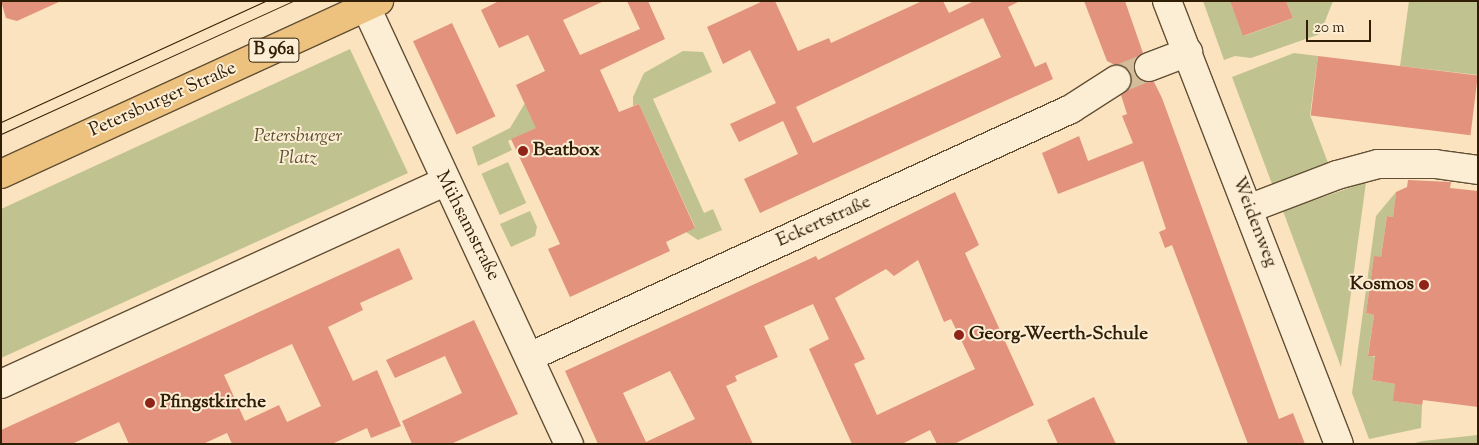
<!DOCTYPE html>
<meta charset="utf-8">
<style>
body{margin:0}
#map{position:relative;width:1479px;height:445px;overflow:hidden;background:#fae3be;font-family:"Sorts Mill Goudy",serif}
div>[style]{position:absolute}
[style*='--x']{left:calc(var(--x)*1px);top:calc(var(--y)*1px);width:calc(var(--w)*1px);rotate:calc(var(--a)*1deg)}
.green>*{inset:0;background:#c0c390;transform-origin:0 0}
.building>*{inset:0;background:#e3937d;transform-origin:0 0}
.minor-tunnel>*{height:28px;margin-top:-14px;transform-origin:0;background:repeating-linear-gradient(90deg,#d2bc99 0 28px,transparent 0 42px)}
.roads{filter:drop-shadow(1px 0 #624f34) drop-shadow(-1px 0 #624f34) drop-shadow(0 1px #624f34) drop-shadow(0 -1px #624f34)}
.minor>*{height:28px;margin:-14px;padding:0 14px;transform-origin:14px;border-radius:14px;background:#fcedd5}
.major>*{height:28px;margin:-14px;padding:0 14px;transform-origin:14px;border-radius:14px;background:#edc27f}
.tram>*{height:1px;margin:-0.5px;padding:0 0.5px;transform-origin:0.5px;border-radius:0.5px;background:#301e06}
.dots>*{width:14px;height:14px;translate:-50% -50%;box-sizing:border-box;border:2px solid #fcedd5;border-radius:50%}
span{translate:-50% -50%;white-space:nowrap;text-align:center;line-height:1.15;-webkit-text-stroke:4px #fcedd5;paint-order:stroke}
.shield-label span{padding:1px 4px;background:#fcedd5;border:1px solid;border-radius:4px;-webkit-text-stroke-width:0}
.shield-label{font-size:18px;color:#301e06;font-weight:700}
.street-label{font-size:19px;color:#301e06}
.park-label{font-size:19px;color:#5b502f;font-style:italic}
.poi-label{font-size:19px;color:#301e06;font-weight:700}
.left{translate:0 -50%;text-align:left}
.right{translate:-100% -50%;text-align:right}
.frame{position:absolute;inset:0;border:2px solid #301e06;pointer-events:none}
.scale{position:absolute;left:1306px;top:20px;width:65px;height:22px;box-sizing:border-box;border:2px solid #301e06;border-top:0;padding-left:6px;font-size:15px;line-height:18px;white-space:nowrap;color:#301e06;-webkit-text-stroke:4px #fcedd5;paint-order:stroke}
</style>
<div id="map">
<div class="green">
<i style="clip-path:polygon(1203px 1px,1230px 1px,1244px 36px,1293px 18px,1286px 1px,1333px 1px,1320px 34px,1251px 58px,1235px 56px,1224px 60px)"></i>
<i style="clip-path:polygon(1409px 1px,1478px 1px,1478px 75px,1400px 66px)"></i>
<i style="clip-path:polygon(350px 49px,408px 173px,1px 358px,1px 209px)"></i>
<i style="clip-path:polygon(683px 51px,703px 52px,712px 72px,653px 99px,704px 213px,713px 209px,722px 230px,698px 240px,686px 232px,695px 227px,639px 104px,633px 106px,633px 97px,644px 73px)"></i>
<i style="clip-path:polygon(1294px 53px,1318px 56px,1310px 115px,1328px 163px,1272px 184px,1232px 77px)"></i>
<i style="clip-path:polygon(600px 99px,508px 141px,512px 150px,478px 166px,472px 147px,510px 128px,525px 103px)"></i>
<i style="left:508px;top:162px;width:45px;height:29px;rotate:66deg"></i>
<i style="clip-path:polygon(1366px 182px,1341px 367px,1283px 211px)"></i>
<i style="clip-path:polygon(1396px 192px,1393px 217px,1387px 216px,1381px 257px,1374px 257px,1366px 313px,1374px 315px,1368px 355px,1375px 357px,1372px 380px,1395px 384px,1394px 401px,1422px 405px,1421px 428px,1369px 439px,1352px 393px,1376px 216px)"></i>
<i style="clip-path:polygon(530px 211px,537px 227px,535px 236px,511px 247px,500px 224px)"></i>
<i style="clip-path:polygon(1478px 435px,1478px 444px,1410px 444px,1423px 441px)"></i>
</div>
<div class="building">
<i style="clip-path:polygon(1px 1px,61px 1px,17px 21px,6px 18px)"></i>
<i style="clip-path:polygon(499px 1px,604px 1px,563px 20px,580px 55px,640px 29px,627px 1px,648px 1px,665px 39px,600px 70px,619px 112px,639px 104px,695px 228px,666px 242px,670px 251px,570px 297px,548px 249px,560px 244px,511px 139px,536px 128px,516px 85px,545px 71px,528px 35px,499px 48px,481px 10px)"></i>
<i style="clip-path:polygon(evenodd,763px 1px,775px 1px,798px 51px,829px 38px,831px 43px,922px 1px,943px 1px,949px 13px,974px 1px,1020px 1px,1008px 7px,1035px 67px,1046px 62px,1053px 79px,760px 213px,744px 179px,798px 154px,783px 121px,739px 142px,730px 124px,776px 103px,750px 50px,723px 64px,707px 27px,763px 1px,983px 18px,1001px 57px,813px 143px,796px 107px,983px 18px)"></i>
<i style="clip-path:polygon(1084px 1px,1125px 1px,1143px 53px,1134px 64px,1135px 73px,1146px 82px,1154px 82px,1162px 98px,1279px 419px,1293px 413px,1305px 444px,1248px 444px,1172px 245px,1165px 248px,1159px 232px,1166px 229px,1143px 161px,1058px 194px,1042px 153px,1079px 136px,1088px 161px,1133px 143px,1122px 116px,1127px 114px,1121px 95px,1130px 87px,1129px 72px,1107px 61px)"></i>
<i style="clip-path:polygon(1230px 1px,1286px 1px,1293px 18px,1243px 36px)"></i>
<i style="left:452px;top:23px;width:103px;height:43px;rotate:65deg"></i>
<i style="left:1318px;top:56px;width:161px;height:60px;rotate:7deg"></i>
<i style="clip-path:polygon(1408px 180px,1451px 182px,1450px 188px,1478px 191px,1478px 407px,1423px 400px,1422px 405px,1393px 401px,1395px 384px,1372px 380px,1375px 356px,1368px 356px,1374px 315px,1366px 313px,1374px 256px,1381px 257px,1387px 216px,1393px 217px,1396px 192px,1407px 187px)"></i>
<i style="clip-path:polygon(evenodd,955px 192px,979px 245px,965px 253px,1034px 405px,954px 444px,937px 444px,930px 430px,902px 444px,852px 444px,809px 349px,829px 339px,813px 304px,764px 326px,778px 357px,735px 376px,737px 381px,726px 386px,753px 444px,598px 444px,565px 371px,816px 256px,818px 260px,955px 192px,918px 260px,944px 322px,951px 319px,975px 369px,877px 415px,854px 364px,865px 359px,835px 298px,886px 269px,894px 276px,918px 260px,955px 192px,670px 371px,695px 419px,646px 442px,623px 393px,670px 371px)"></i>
<i style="clip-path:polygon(evenodd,399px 248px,413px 279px,360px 303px,363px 310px,328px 327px,353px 381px,377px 370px,401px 426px,371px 438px,367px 428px,332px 444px,232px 444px,227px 433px,203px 444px,129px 444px,119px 422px,72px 444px,1px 444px,1px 430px,399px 248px,292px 344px,321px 406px,287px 422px,279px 405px,245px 421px,224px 375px,292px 344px)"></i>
<i style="clip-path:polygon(474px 320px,518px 414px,451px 444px,412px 444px,402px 421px,462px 393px,445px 356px,395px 378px,386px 360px)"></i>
<i style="clip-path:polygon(1094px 397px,1116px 444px,1058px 444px,1047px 420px)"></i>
</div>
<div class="minor-tunnel">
<i style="--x:1116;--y:80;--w:35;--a:-22"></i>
</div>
<div class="roads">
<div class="minor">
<i style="--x:1167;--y:1;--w:475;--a:68.8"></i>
<i style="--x:366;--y:7;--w:482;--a:65.1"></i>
<i style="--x:1149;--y:67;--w:42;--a:-21"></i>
<i style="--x:1248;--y:209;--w:95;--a:-20.9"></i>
<i style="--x:1337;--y:175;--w:42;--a:-15"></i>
<i style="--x:1378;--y:164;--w:57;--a:0"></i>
<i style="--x:1435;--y:164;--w:43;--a:7.9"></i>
<i style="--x:529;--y:357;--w:596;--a:-24.59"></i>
<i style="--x:1071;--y:109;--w:54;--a:-32.8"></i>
<i style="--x:1;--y:384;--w:489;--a:-24.5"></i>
</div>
<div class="major">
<i style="--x:1;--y:174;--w:416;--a:-24.6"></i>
</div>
</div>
<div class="tram">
<i style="--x:1;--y:122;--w:290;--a:-24.6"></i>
<i style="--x:1;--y:134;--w:321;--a:-24.5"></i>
</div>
<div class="dots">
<i style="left:523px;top:151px;background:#8f2418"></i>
<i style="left:1424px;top:285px;background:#8f2418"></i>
<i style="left:959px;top:335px;background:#8f2418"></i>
<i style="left:150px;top:403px;background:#8f2418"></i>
</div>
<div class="shield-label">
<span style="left:274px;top:50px">B 96a</span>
</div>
<div class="street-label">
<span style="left:163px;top:100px;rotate:-24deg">Petersburger Straße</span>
<span style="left:824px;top:222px;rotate:-24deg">Eckertstraße</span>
<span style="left:1254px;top:222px;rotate:69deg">Weidenweg</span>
<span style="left:467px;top:226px;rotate:63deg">Mühsamstraße</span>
</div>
<div class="park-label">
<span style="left:298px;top:148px">Petersburger<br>Platz</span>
</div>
<div class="poi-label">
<span class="left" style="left:533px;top:151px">Beatbox</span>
<span class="right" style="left:1414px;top:285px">Kosmos</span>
<span class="left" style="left:969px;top:335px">Georg-Weerth-Schule</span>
<span class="left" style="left:160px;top:403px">Pfingstkirche</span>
</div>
<div class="frame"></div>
<div class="scale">20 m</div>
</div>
